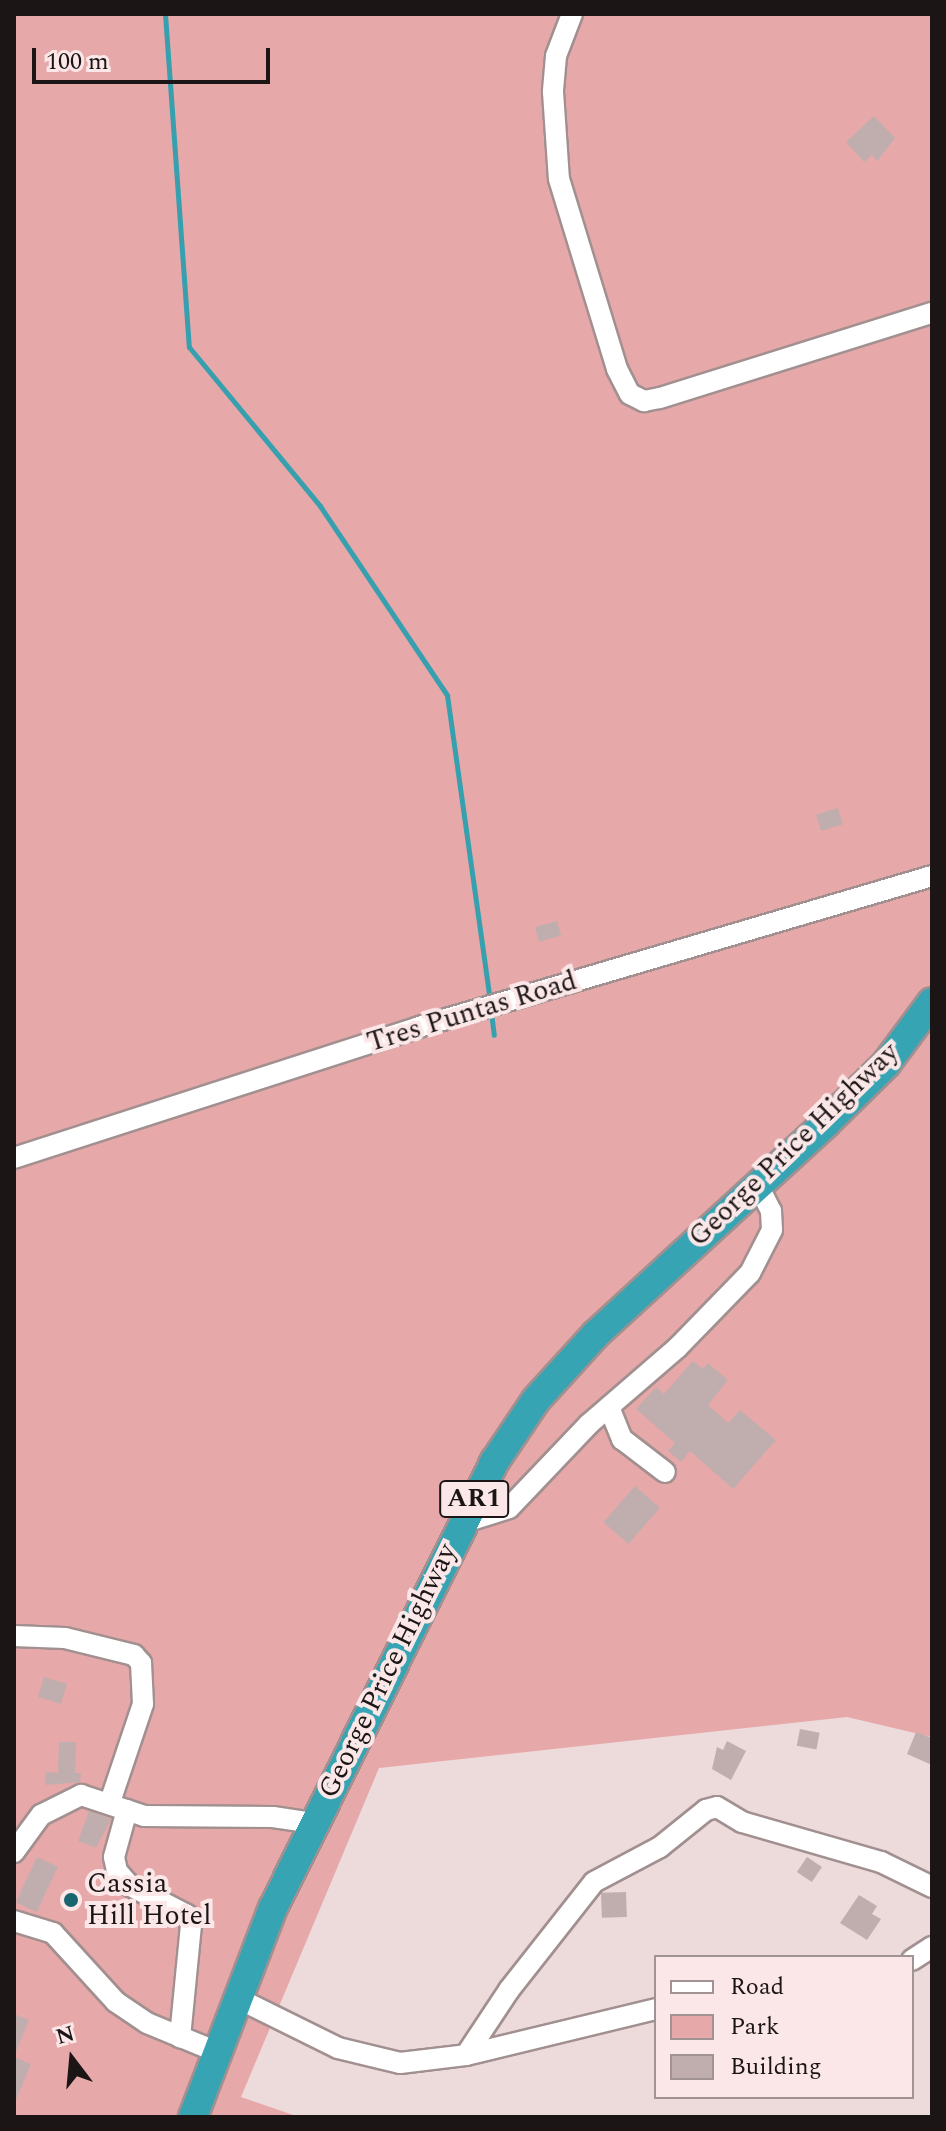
<!DOCTYPE html>
<style>
body{margin:0}
#map{position:relative;width:946px;height:2131px;overflow:hidden;background:#eddada;font-family:Spectral,serif}
div>[style]{position:absolute}
[style*='--x']{left:calc(var(--x)*1px);top:calc(var(--y)*1px);width:calc(var(--w)*1px);rotate:calc(var(--a)*1deg)}
.green>*{inset:0;background:#e7a8a9}
.stream>*{height:5px;margin:-2.5px;padding:0 2.5px;transform-origin:2.5px;border-radius:2.5px;background:#37a0af}
.building>*{inset:0;background:#c0aeae;transform-origin:0 0}
.roads{filter:drop-shadow(2px 0 #a29090) drop-shadow(-2px 0 #a29090) drop-shadow(0 2px #a29090) drop-shadow(0 -2px #a29090)}
.minor>*{height:20px;margin:-10px;padding:0 10px;transform-origin:10px;border-radius:10px;background:#fff}
.highway>*{height:28px;margin:-14px;padding:0 14px;transform-origin:14px;border-radius:14px;background:#36a4b3}
.dots>*{width:22px;height:22px;translate:-50% -50%;box-sizing:border-box;border:4px solid #fbe7e7;border-radius:50%}
span{translate:-50% -50%;white-space:nowrap;text-align:center;line-height:1.15;-webkit-text-stroke:8px #fbe7e7;paint-order:stroke}
.shield-label span{padding:2px 6px;background:#fbe7e7;border:2px solid;border-radius:6px;-webkit-text-stroke-width:0}
.shield-label{font-size:26px;color:#1b1515;font-weight:700}
.street-label{font-size:28px;color:#1b1515}
.poi-label{font-size:28px;color:#1b1515}
.left{translate:0 -50%;text-align:left}
.frame{position:absolute;inset:0;border:16px solid #1b1515;pointer-events:none}
.legend{position:absolute;left:654px;top:1955px;width:260px;height:144px;box-sizing:border-box;background:#fbe7e7;border:2px solid #a19393;margin:0;padding:10px 14px;list-style:none;font-size:24px;color:#1b1515}
.legend li{display:flex;align-items:center;gap:16px;height:40px}
.legend b{width:40px;border:2px solid #a19393}
.north{position:absolute;left:32px;top:2019px;width:80px;height:80px;-webkit-text-stroke:6px #fbe7e7;paint-order:stroke;rotate:344deg;font-size:22px;font-weight:700;line-height:32px;text-align:center;color:#1b1515}
.north::after{content:'';display:block;margin:auto;width:28px;height:36px;background:#1b1515;clip-path:polygon(50% 0,100% 100%,50% 72%,0 100%)}
.scale{position:absolute;left:32px;top:48px;width:238px;height:36px;box-sizing:border-box;border:4px solid #1b1515;border-top:0;padding-left:10px;font-size:24px;line-height:28px;white-space:nowrap;color:#1b1515;-webkit-text-stroke:6px #fbe7e7;paint-order:stroke}
</style>
<div id="map">
<div class="green">
<i style="clip-path:polygon(14px 14px,932px 14px,932px 984px,876px 1055px,932px 1014px,932px 1737px,847px 1717px,379px 1768px,241px 2097px,299px 2117px,14px 2117px)"></i>
</div>
<div class="stream">
<i style="--x:165;--y:14;--w:334;--a:85.9"></i>
<i style="--x:189;--y:347;--w:206;--a:50.5"></i>
<i style="--x:320;--y:506;--w:228;--a:56.1"></i>
<i style="--x:447;--y:695;--w:310;--a:82"></i>
<i style="--x:491;--y:1012;--w:23;--a:83"></i>
</div>
<div class="building">
<i style="clip-path:polygon(874px 116px,895px 138px,877px 161px,872px 155px,864px 162px,846px 142px)"></i>
<i style="left:838px;top:808px;width:17px;height:23px;rotate:73deg"></i>
<i style="left:557px;top:921px;width:15px;height:23px;rotate:74deg"></i>
<i style="clip-path:polygon(693px 1361px,703px 1369px,708px 1363px,728px 1380px,708px 1405px,728px 1423px,740px 1410px,776px 1440px,733px 1489px,690px 1451px,681px 1462px,668px 1451px,675px 1443px,636px 1409px,656px 1387px,664px 1394px)"></i>
<i style="left:635px;top:1486px;width:33px;height:48px;rotate:41deg"></i>
<i style="left:44px;top:1677px;width:24px;height:21px;rotate:17deg"></i>
<i style="left:800px;top:1729px;width:20px;height:17px;rotate:11deg"></i>
<i style="clip-path:polygon(916px 1732px,932px 1738px,932px 1765px,907px 1754px)"></i>
<i style="clip-path:polygon(727px 1741px,746px 1751px,731px 1780px,712px 1769px,717px 1747px,723px 1750px)"></i>
<i style="clip-path:polygon(59px 1742px,76px 1742px,75px 1773px,81px 1773px,80px 1782px,45px 1785px,46px 1772px,58px 1773px)"></i>
<i style="clip-path:polygon(89px 1811px,111px 1819px,96px 1848px,78px 1841px)"></i>
<i style="left:37px;top:1857px;width:23px;height:50px;rotate:25deg"></i>
<i style="left:807px;top:1857px;width:18px;height:18px;rotate:34deg"></i>
<i style="left:626px;top:1892px;width:25px;height:25px;rotate:88deg"></i>
<i style="clip-path:polygon(859px 1895px,877px 1906px,872px 1914px,881px 1919px,867px 1940px,840px 1923px)"></i>
<i style="clip-path:polygon(14px 2014px,29px 2020px,14px 2056px)"></i>
<i style="clip-path:polygon(14px 2057px,31px 2064px,14px 2104px)"></i>
</div>
<div class="roads">
<div class="minor">
<i style="--x:572;--y:14;--w:45;--a:110.9"></i>
<i style="--x:556;--y:56;--w:36;--a:95"></i>
<i style="--x:553;--y:92;--w:87;--a:86.1"></i>
<i style="--x:559;--y:179;--w:199;--a:73"></i>
<i style="--x:617;--y:369;--w:28;--a:63"></i>
<i style="--x:630;--y:394;--w:16;--a:27"></i>
<i style="--x:644;--y:401;--w:16;--a:-11"></i>
<i style="--x:660;--y:398;--w:285;--a:-17.4"></i>
<i style="--x:14;--y:1158;--w:426;--a:-17.9"></i>
<i style="--x:419;--y:1027;--w:535;--a:-16.4"></i>
<i style="--x:609;--y:1407;--w:35;--a:68"></i>
<i style="--x:622;--y:1439;--w:54;--a:37.5"></i>
<i style="--x:462;--y:1523;--w:49;--a:-17.7"></i>
<i style="--x:509;--y:1508;--w:116;--a:-46.4"></i>
<i style="--x:589;--y:1424;--w:116;--a:-40.8"></i>
<i style="--x:677;--y:1348;--w:105;--a:-45.8"></i>
<i style="--x:750;--y:1273;--w:48;--a:-62.9"></i>
<i style="--x:772;--y:1230;--w:19;--a:-93"></i>
<i style="--x:771;--y:1211;--w:29;--a:-117"></i>
<i style="--x:14;--y:1636;--w:51;--a:2.2"></i>
<i style="--x:65;--y:1638;--w:71;--a:13.8"></i>
<i style="--x:134;--y:1655;--w:11;--a:49"></i>
<i style="--x:141;--y:1663;--w:41;--a:87.2"></i>
<i style="--x:143;--y:1704;--w:103;--a:108.6"></i>
<i style="--x:127;--y:1810;--w:49;--a:105.5"></i>
<i style="--x:114;--y:1857;--w:14;--a:78"></i>
<i style="--x:117;--y:1871;--w:18;--a:49"></i>
<i style="--x:129;--y:1885;--w:65;--a:27.3"></i>
<i style="--x:187;--y:1915;--w:11;--a:68"></i>
<i style="--x:191;--y:1925;--w:113;--a:95.6"></i>
<i style="--x:14;--y:1852;--w:46;--a:-53.9"></i>
<i style="--x:41;--y:1815;--w:45;--a:-26.6"></i>
<i style="--x:81;--y:1795;--w:66;--a:18.4"></i>
<i style="--x:144;--y:1816;--w:129;--a:0.4"></i>
<i style="--x:273;--y:1817;--w:40;--a:8.5"></i>
<i style="--x:14;--y:1921;--w:41;--a:17.1"></i>
<i style="--x:53;--y:1933;--w:93;--a:47.6"></i>
<i style="--x:116;--y:2002;--w:37;--a:34"></i>
<i style="--x:147;--y:2023;--w:76;--a:22.5"></i>
<i style="--x:912;--y:1960;--w:24;--a:-33"></i>
<i style="--x:235;--y:1997;--w:115;--a:26.3"></i>
<i style="--x:338;--y:2048;--w:64;--a:13.6"></i>
<i style="--x:400;--y:2063;--w:66;--a:-6.9"></i>
<i style="--x:466;--y:2055;--w:195;--a:-13.6"></i>
<i style="--x:466;--y:2055;--w:78;--a:-56.5"></i>
<i style="--x:509;--y:1990;--w:137;--a:-51.8"></i>
<i style="--x:594;--y:1882;--w:75;--a:-27.9"></i>
<i style="--x:660;--y:1847;--w:59;--a:-38.8"></i>
<i style="--x:706;--y:1810;--w:11;--a:-15"></i>
<i style="--x:717;--y:1807;--w:29;--a:31"></i>
<i style="--x:742;--y:1822;--w:145;--a:16.1"></i>
<i style="--x:881;--y:1862;--w:57;--a:26.1"></i>
</div>
<div class="highway">
<i style="--x:193;--y:2117;--w:224;--a:-69.1"></i>
<i style="--x:273;--y:1908;--w:499;--a:-63.6"></i>
<i style="--x:495;--y:1461;--w:73;--a:-56.1"></i>
<i style="--x:536;--y:1400;--w:89;--a:-47.7"></i>
<i style="--x:596;--y:1334;--w:311;--a:-42.5"></i>
<i style="--x:825;--y:1124;--w:86;--a:-44.5"></i>
<i style="--x:886;--y:1064;--w:77;--a:-53.4"></i>
</div>
</div>
<div class="dots">
<i style="left:71px;top:1900px;background:#19656f"></i>
</div>
<div class="shield-label">
<span style="left:474px;top:1499px">AR1</span>
</div>
<div class="street-label">
<span style="left:472px;top:1012px;rotate:-17deg">Tres Puntas Road</span>
<span style="left:794px;top:1145px;rotate:-44deg">George Price Highway</span>
<span style="left:388px;top:1671px;rotate:-64deg">George Price Highway</span>
</div>
<div class="poi-label">
<span class="left" style="left:87px;top:1900px">Cassia<br>Hill Hotel</span>
</div>
<div class="frame"></div>
<ul class="legend">
<li><b style="height:10px;background:#fff"></b>Road</li>
<li><b style="height:22px;background:#e7a8a9"></b>Park</li>
<li><b style="height:22px;background:#c0aeae"></b>Building</li>
</ul>
<div class="north">N</div>
<div class="scale">100 m</div>
</div>
